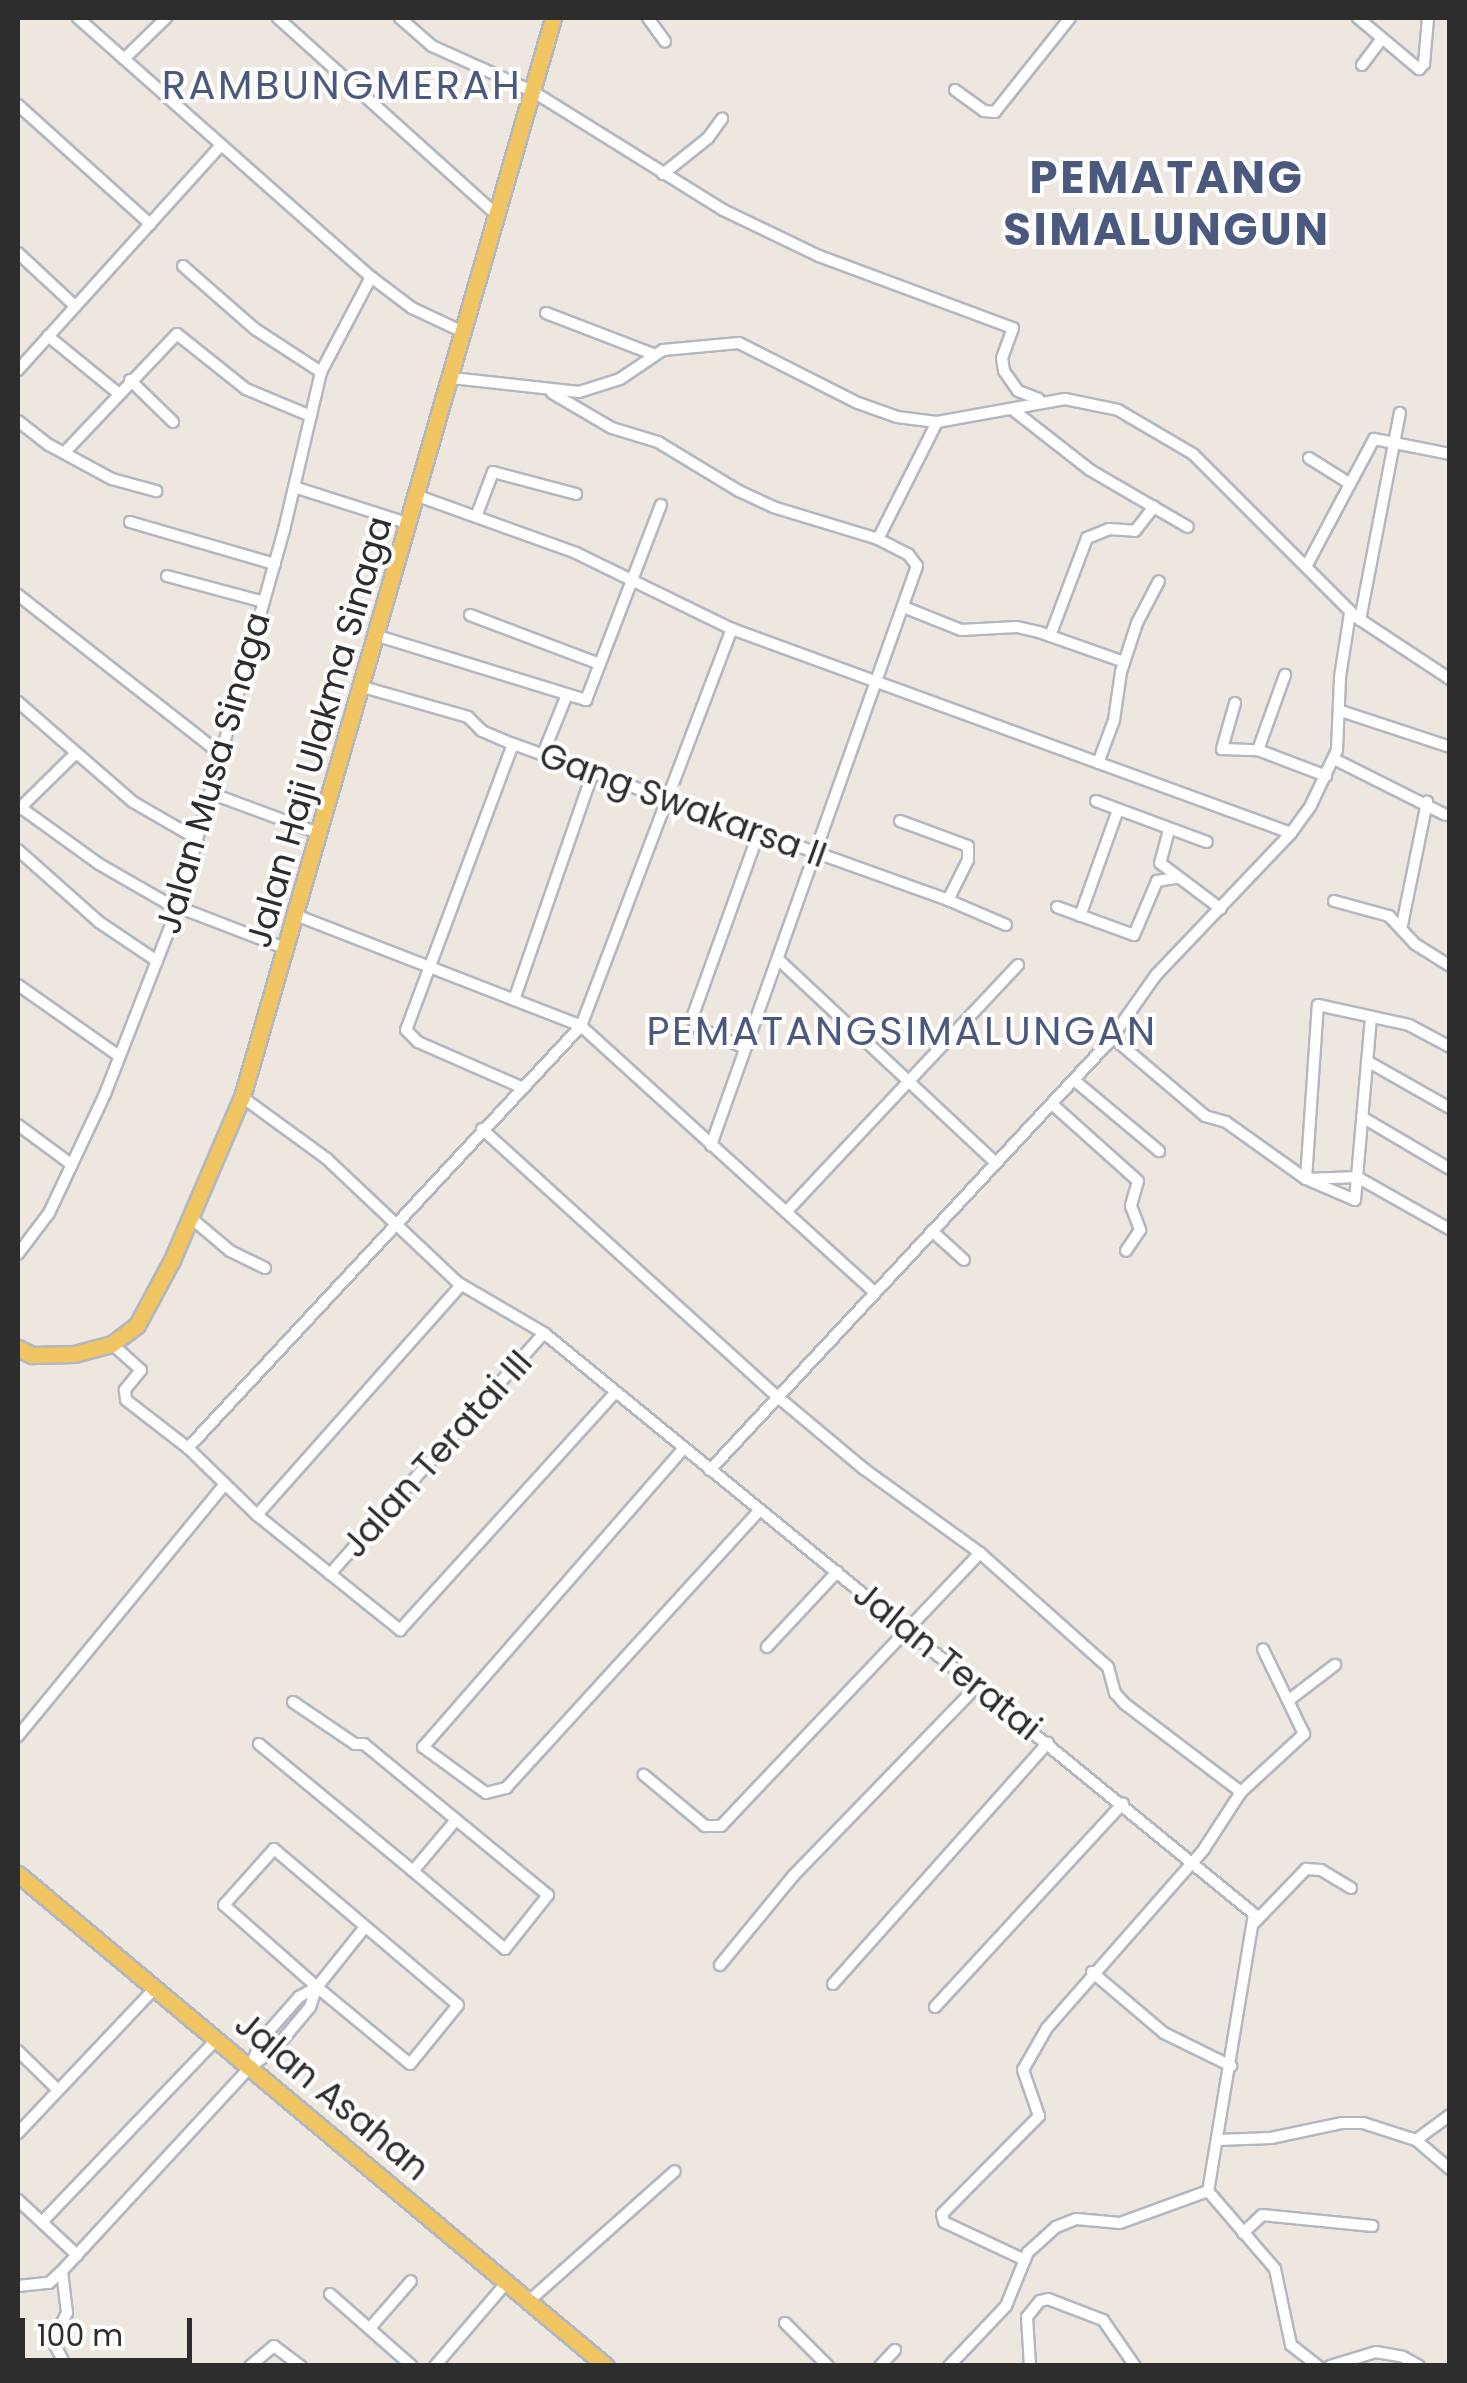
<!DOCTYPE html>
<style>
body{margin:0}
#map{position:relative;width:1467px;height:2383px;overflow:hidden;background:#eee7e0;font-family:Poppins,sans-serif}
div>[style]{position:absolute}
[style*='--x']{left:calc(var(--x)*1px);top:calc(var(--y)*1px);width:calc(var(--w)*1px);rotate:calc(var(--a)*1deg)}
.roads{filter:drop-shadow(2px 0 #b3b7c0) drop-shadow(-2px 0 #b3b7c0) drop-shadow(0 2px #b3b7c0) drop-shadow(0 -2px #b3b7c0)}
.minor>*{height:10px;margin:-5px;padding:0 5px;transform-origin:5px;border-radius:5px;background:#fff}
.primary>*{height:15px;margin:-7.5px;padding:0 7.5px;transform-origin:7.5px;border-radius:7.5px;background:#f1c562}
span{translate:-50% -50%;white-space:nowrap;text-align:center;line-height:1.15;-webkit-text-stroke:8px #fff;paint-order:stroke}
.street-label{font-size:35px;color:#2d2d2d}
.quarter-label{font-size:40px;color:#4c597e;letter-spacing:2.5px}
.district-label{font-size:45px;color:#4c597e;font-weight:700;letter-spacing:2.5px}
.frame{position:absolute;inset:0;border:20px solid #2d2d2d;pointer-events:none}
.scale{position:absolute;left:20px;top:2318px;width:172px;height:45px;box-sizing:border-box;border:5px solid #2d2d2d;border-top:0;padding-left:12px;font-size:30px;line-height:35px;white-space:nowrap;color:#2d2d2d;-webkit-text-stroke:8px #fff;paint-order:stroke}
</style>
<div id="map">
<div class="roads">
<div class="minor">
<i style="--x:78;--y:18;--w:391;--a:41.5"></i>
<i style="--x:371;--y:277;--w:51;--a:37.1"></i>
<i style="--x:412;--y:308;--w:56;--a:25.2"></i>
<i style="--x:278;--y:18;--w:296;--a:42"></i>
<i style="--x:400;--y:18;--w:43;--a:41.2"></i>
<i style="--x:432;--y:46;--w:110;--a:24.2"></i>
<i style="--x:532;--y:91;--w:225;--a:31.9"></i>
<i style="--x:723;--y:210;--w:106;--a:25.6"></i>
<i style="--x:819;--y:256;--w:207;--a:20.4"></i>
<i style="--x:1013;--y:328;--w:32;--a:110"></i>
<i style="--x:1002;--y:358;--w:13;--a:81"></i>
<i style="--x:1004;--y:371;--w:24;--a:55"></i>
<i style="--x:1018;--y:391;--w:22;--a:21"></i>
<i style="--x:648;--y:18;--w:29;--a:54"></i>
<i style="--x:1358;--y:18;--w:80;--a:39.9"></i>
<i style="--x:1419;--y:69;--w:7;--a:-45"></i>
<i style="--x:1424;--y:64;--w:46;--a:-85"></i>
<i style="--x:124;--y:59;--w:59;--a:-44.3"></i>
<i style="--x:1362;--y:65;--w:31;--a:-53"></i>
<i style="--x:955;--y:90;--w:36;--a:36"></i>
<i style="--x:984;--y:111;--w:11;--a:5"></i>
<i style="--x:995;--y:112;--w:120;--a:-51.4"></i>
<i style="--x:18;--y:105;--w:178;--a:42"></i>
<i style="--x:663;--y:174;--w:58;--a:-38.7"></i>
<i style="--x:708;--y:138;--w:24;--a:-54"></i>
<i style="--x:18;--y:253;--w:78;--a:42.9"></i>
<i style="--x:183;--y:266;--w:96;--a:41.2"></i>
<i style="--x:255;--y:329;--w:79;--a:33.1"></i>
<i style="--x:546;--y:313;--w:115;--a:21"></i>
<i style="--x:48;--y:336;--w:90;--a:39.2"></i>
<i style="--x:18;--y:370;--w:303;--a:-47.9"></i>
<i style="--x:452;--y:378;--w:128;--a:6.3"></i>
<i style="--x:579;--y:392;--w:43;--a:-17.6"></i>
<i style="--x:620;--y:379;--w:52;--a:-34"></i>
<i style="--x:663;--y:350;--w:76;--a:-5.3"></i>
<i style="--x:739;--y:343;--w:133;--a:26.8"></i>
<i style="--x:858;--y:403;--w:41;--a:19.7"></i>
<i style="--x:897;--y:417;--w:40;--a:7.1"></i>
<i style="--x:937;--y:422;--w:130;--a:-10.2"></i>
<i style="--x:1065;--y:399;--w:54;--a:11.7"></i>
<i style="--x:1118;--y:410;--w:87;--a:30.4"></i>
<i style="--x:1193;--y:454;--w:231;--a:45"></i>
<i style="--x:1356;--y:617;--w:113;--a:33.4"></i>
<i style="--x:130;--y:380;--w:60;--a:44.3"></i>
<i style="--x:552;--y:393;--w:69;--a:30.3"></i>
<i style="--x:612;--y:428;--w:48;--a:16.9"></i>
<i style="--x:658;--y:442;--w:95;--a:31.2"></i>
<i style="--x:739;--y:491;--w:38;--a:25"></i>
<i style="--x:773;--y:507;--w:110;--a:16.9"></i>
<i style="--x:878;--y:539;--w:34;--a:27"></i>
<i style="--x:908;--y:554;--w:15;--a:53"></i>
<i style="--x:917;--y:566;--w:615;--a:109.58"></i>
<i style="--x:1012;--y:409;--w:99;--a:38"></i>
<i style="--x:1090;--y:470;--w:113;--a:30.2"></i>
<i style="--x:18;--y:421;--w:39;--a:38"></i>
<i style="--x:49;--y:445;--w:72;--a:28.4"></i>
<i style="--x:112;--y:479;--w:46;--a:15.3"></i>
<i style="--x:64;--y:453;--w:164;--a:-46.5"></i>
<i style="--x:177;--y:334;--w:88;--a:38.6"></i>
<i style="--x:246;--y:389;--w:70;--a:22.6"></i>
<i style="--x:1309;--y:458;--w:47;--a:32"></i>
<i style="--x:294;--y:487;--w:122;--a:17.7"></i>
<i style="--x:418;--y:496;--w:168;--a:19.8"></i>
<i style="--x:576;--y:553;--w:174;--a:26"></i>
<i style="--x:732;--y:629;--w:595;--a:20.05"></i>
<i style="--x:476;--y:517;--w:48;--a:-69.3"></i>
<i style="--x:493;--y:472;--w:86;--a:14.8"></i>
<i style="--x:130;--y:522;--w:151;--a:16.2"></i>
<i style="--x:878;--y:539;--w:131;--a:-63.2"></i>
<i style="--x:1307;--y:565;--w:143;--a:-62"></i>
<i style="--x:1374;--y:439;--w:77;--a:11.2"></i>
<i style="--x:167;--y:576;--w:100;--a:15"></i>
<i style="--x:18;--y:595;--w:258;--a:38.1"></i>
<i style="--x:906;--y:608;--w:59;--a:21.8"></i>
<i style="--x:961;--y:630;--w:56;--a:-3.1"></i>
<i style="--x:1017;--y:627;--w:23;--a:13"></i>
<i style="--x:1039;--y:632;--w:90;--a:19.4"></i>
<i style="--x:470;--y:615;--w:139;--a:20.7"></i>
<i style="--x:1360;--y:620;--w:211;--a:-79.1"></i>
<i style="--x:378;--y:636;--w:218;--a:17.1"></i>
<i style="--x:586;--y:700;--w:209;--a:-69"></i>
<i style="--x:1050;--y:636;--w:105;--a:-69.3"></i>
<i style="--x:1087;--y:538;--w:24;--a:-22"></i>
<i style="--x:1109;--y:529;--w:26;--a:4"></i>
<i style="--x:1135;--y:531;--w:31;--a:-52"></i>
<i style="--x:363;--y:687;--w:109;--a:15.9"></i>
<i style="--x:468;--y:717;--w:20;--a:45"></i>
<i style="--x:482;--y:731;--w:34;--a:23"></i>
<i style="--x:513;--y:744;--w:462;--a:19.7"></i>
<i style="--x:948;--y:900;--w:63;--a:23.3"></i>
<i style="--x:18;--y:702;--w:152;--a:41"></i>
<i style="--x:133;--y:802;--w:74;--a:30"></i>
<i style="--x:1235;--y:703;--w:48;--a:105.8"></i>
<i style="--x:1222;--y:749;--w:36;--a:2"></i>
<i style="--x:1258;--y:750;--w:73;--a:20.9"></i>
<i style="--x:1341;--y:711;--w:115;--a:18.3"></i>
<i style="--x:513;--y:744;--w:305;--a:110.5"></i>
<i style="--x:406;--y:1030;--w:17;--a:45"></i>
<i style="--x:418;--y:1042;--w:112;--a:23.6"></i>
<i style="--x:1258;--y:750;--w:80;--a:-70.2"></i>
<i style="--x:543;--y:754;--w:61;--a:-68"></i>
<i style="--x:1334;--y:759;--w:125;--a:26.6"></i>
<i style="--x:1098;--y:763;--w:46;--a:-69.6"></i>
<i style="--x:1114;--y:720;--w:49;--a:-81.7"></i>
<i style="--x:1121;--y:672;--w:52;--a:-71.9"></i>
<i style="--x:1137;--y:623;--w:47;--a:-62.4"></i>
<i style="--x:210;--y:793;--w:118;--a:20.3"></i>
<i style="--x:1096;--y:801;--w:118;--a:20.3"></i>
<i style="--x:20;--y:807;--w:97;--a:35.8"></i>
<i style="--x:99;--y:864;--w:76;--a:29.9"></i>
<i style="--x:165;--y:902;--w:131;--a:21.1"></i>
<i style="--x:18;--y:810;--w:78;--a:-44.5"></i>
<i style="--x:900;--y:821;--w:72;--a:20.2"></i>
<i style="--x:968;--y:846;--w:14;--a:90"></i>
<i style="--x:968;--y:860;--w:45;--a:116.6"></i>
<i style="--x:1169;--y:830;--w:34;--a:105"></i>
<i style="--x:1160;--y:863;--w:76;--a:37"></i>
<i style="--x:18;--y:850;--w:108;--a:41.6"></i>
<i style="--x:99;--y:922;--w:70;--a:33.9"></i>
<i style="--x:1334;--y:901;--w:57;--a:15.3"></i>
<i style="--x:1389;--y:916;--w:38;--a:47"></i>
<i style="--x:1415;--y:944;--w:41;--a:32.2"></i>
<i style="--x:1057;--y:907;--w:82;--a:20"></i>
<i style="--x:1134;--y:935;--w:59;--a:-66.9"></i>
<i style="--x:1157;--y:881;--w:20;--a:-9"></i>
<i style="--x:298;--y:916;--w:304;--a:21.2"></i>
<i style="--x:581;--y:1026;--w:397;--a:42.2"></i>
<i style="--x:1080;--y:916;--w:113;--a:-70.3"></i>
<i style="--x:1402;--y:925;--w:126;--a:-78.5"></i>
<i style="--x:779;--y:960;--w:297;--a:43.1"></i>
<i style="--x:18;--y:985;--w:123;--a:35.1"></i>
<i style="--x:514;--y:1000;--w:241;--a:-70.9"></i>
<i style="--x:1112;--y:1037;--w:122;--a:40.3"></i>
<i style="--x:1205;--y:1116;--w:22;--a:16"></i>
<i style="--x:1226;--y:1122;--w:98;--a:35.5"></i>
<i style="--x:1306;--y:1179;--w:53;--a:23.2"></i>
<i style="--x:1355;--y:1200;--w:184;--a:-85"></i>
<i style="--x:745;--y:1048;--w:51;--a:-156.9"></i>
<i style="--x:698;--y:1028;--w:12;--a:-121"></i>
<i style="--x:692;--y:1018;--w:198;--a:-70.2"></i>
<i style="--x:1367;--y:1061;--w:95;--a:29.5"></i>
<i style="--x:1074;--y:1080;--w:111;--a:39.9"></i>
<i style="--x:242;--y:1097;--w:105;--a:36.1"></i>
<i style="--x:327;--y:1159;--w:179;--a:43.4"></i>
<i style="--x:457;--y:1282;--w:101;--a:30.4"></i>
<i style="--x:544;--y:1333;--w:917;--a:39.29"></i>
<i style="--x:1254;--y:1914;--w:281;--a:99.4"></i>
<i style="--x:1208;--y:2191;--w:94;--a:160"></i>
<i style="--x:1120;--y:2223;--w:44;--a:-174.8"></i>
<i style="--x:1076;--y:2219;--w:22;--a:158"></i>
<i style="--x:1056;--y:2227;--w:38;--a:138"></i>
<i style="--x:1028;--y:2252;--w:58;--a:112.2"></i>
<i style="--x:1006;--y:2306;--w:83;--a:133.5"></i>
<i style="--x:1052;--y:1104;--w:115;--a:41.8"></i>
<i style="--x:1138;--y:1181;--w:26;--a:106"></i>
<i style="--x:1131;--y:1206;--w:26;--a:69"></i>
<i style="--x:1140;--y:1230;--w:25;--a:124"></i>
<i style="--x:1362;--y:1117;--w:102;--a:30.6"></i>
<i style="--x:18;--y:1125;--w:67;--a:36.5"></i>
<i style="--x:482;--y:1129;--w:399;--a:42.2"></i>
<i style="--x:778;--y:1397;--w:112;--a:39.9"></i>
<i style="--x:864;--y:1469;--w:143;--a:35.9"></i>
<i style="--x:980;--y:1553;--w:376;--a:133.5"></i>
<i style="--x:721;--y:1826;--w:16;--a:180"></i>
<i style="--x:705;--y:1826;--w:80;--a:-140.1"></i>
<i style="--x:786;--y:1212;--w:339;--a:-46.8"></i>
<i style="--x:191;--y:1218;--w:51;--a:40.2"></i>
<i style="--x:230;--y:1251;--w:39;--a:26"></i>
<i style="--x:1449;--y:1229;--w:106;--a:-150.5"></i>
<i style="--x:1357;--y:1177;--w:51;--a:177.8"></i>
<i style="--x:1306;--y:1179;--w:174;--a:-86.1"></i>
<i style="--x:1318;--y:1005;--w:93;--a:12.4"></i>
<i style="--x:1409;--y:1025;--w:47;--a:28.2"></i>
<i style="--x:932;--y:1231;--w:43;--a:42.2"></i>
<i style="--x:18;--y:1254;--w:51;--a:-52.9"></i>
<i style="--x:49;--y:1213;--w:132;--a:-64.8"></i>
<i style="--x:105;--y:1094;--w:201;--a:-68.7"></i>
<i style="--x:178;--y:907;--w:392;--a:-74.3"></i>
<i style="--x:284;--y:530;--w:162;--a:-76.8"></i>
<i style="--x:321;--y:372;--w:107;--a:-62.2"></i>
<i style="--x:112;--y:1344;--w:39;--a:42"></i>
<i style="--x:141;--y:1370;--w:26;--a:129"></i>
<i style="--x:125;--y:1390;--w:10;--a:84"></i>
<i style="--x:126;--y:1400;--w:78;--a:37.7"></i>
<i style="--x:188;--y:1448;--w:96;--a:44.2"></i>
<i style="--x:257;--y:1515;--w:184;--a:38.8"></i>
<i style="--x:400;--y:1630;--w:320;--a:-47.8"></i>
<i style="--x:188;--y:1448;--w:577;--a:-47.04"></i>
<i style="--x:581;--y:1026;--w:425;--a:-69.2"></i>
<i style="--x:684;--y:1448;--w:397;--a:131.1"></i>
<i style="--x:423;--y:1747;--w:78;--a:36.1"></i>
<i style="--x:486;--y:1793;--w:21;--a:-14"></i>
<i style="--x:506;--y:1788;--w:377;--a:-47.6"></i>
<i style="--x:710;--y:1470;--w:584;--a:-47.01"></i>
<i style="--x:1108;--y:1043;--w:83;--a:-54.8"></i>
<i style="--x:1156;--y:975;--w:196;--a:-46.4"></i>
<i style="--x:1291;--y:833;--w:34;--a:-54"></i>
<i style="--x:1311;--y:805;--w:61;--a:-64.7"></i>
<i style="--x:1337;--y:750;--w:73;--a:-87.6"></i>
<i style="--x:1340;--y:677;--w:65;--a:-81.1"></i>
<i style="--x:257;--y:1515;--w:307;--a:-48.4"></i>
<i style="--x:980;--y:1553;--w:171;--a:41.7"></i>
<i style="--x:1108;--y:1667;--w:27;--a:75"></i>
<i style="--x:1115;--y:1693;--w:15;--a:48"></i>
<i style="--x:1125;--y:1704;--w:146;--a:37.2"></i>
<i style="--x:330;--y:1574;--w:322;--a:-48.4"></i>
<i style="--x:767;--y:1647;--w:103;--a:-47"></i>
<i style="--x:1289;--y:1700;--w:58;--a:-37.3"></i>
<i style="--x:293;--y:1702;--w:75;--a:34.1"></i>
<i style="--x:355;--y:1744;--w:9;--a:0"></i>
<i style="--x:364;--y:1744;--w:238;--a:39.4"></i>
<i style="--x:548;--y:1895;--w:69;--a:128.5"></i>
<i style="--x:505;--y:1949;--w:121;--a:-139.7"></i>
<i style="--x:413;--y:1871;--w:67;--a:-49.9"></i>
<i style="--x:18;--y:1736;--w:326;--a:-50.6"></i>
<i style="--x:259;--y:1744;--w:200;--a:39.5"></i>
<i style="--x:1255;--y:1922;--w:74;--a:-46.1"></i>
<i style="--x:1306;--y:1869;--w:15;--a:4"></i>
<i style="--x:1321;--y:1870;--w:35;--a:31"></i>
<i style="--x:720;--y:1965;--w:115;--a:-50.6"></i>
<i style="--x:793;--y:1876;--w:264;--a:-45.9"></i>
<i style="--x:1092;--y:1972;--w:94;--a:40.3"></i>
<i style="--x:1164;--y:2033;--w:75;--a:26.2"></i>
<i style="--x:833;--y:1984;--w:323;--a:-48.3"></i>
<i style="--x:317;--y:1987;--w:124;--a:-138.6"></i>
<i style="--x:224;--y:1905;--w:75;--a:-48.2"></i>
<i style="--x:274;--y:1849;--w:241;--a:40.3"></i>
<i style="--x:458;--y:2005;--w:76;--a:129.1"></i>
<i style="--x:410;--y:2064;--w:121;--a:-140.4"></i>
<i style="--x:317;--y:1987;--w:77;--a:-51.3"></i>
<i style="--x:935;--y:2007;--w:277;--a:-47.3"></i>
<i style="--x:18;--y:2051;--w:56;--a:44.3"></i>
<i style="--x:18;--y:2133;--w:199;--a:-46.6"></i>
<i style="--x:1218;--y:2140;--w:53;--a:-2.2"></i>
<i style="--x:1271;--y:2138;--w:73;--a:-11.9"></i>
<i style="--x:1342;--y:2123;--w:21;--a:0"></i>
<i style="--x:1363;--y:2123;--w:56;--a:17.8"></i>
<i style="--x:1416;--y:2140;--w:45;--a:40.5"></i>
<i style="--x:1416;--y:2140;--w:42;--a:-36.3"></i>
<i style="--x:1208;--y:2191;--w:103;--a:49.3"></i>
<i style="--x:1275;--y:2269;--w:78;--a:78.1"></i>
<i style="--x:1291;--y:2345;--w:34;--a:38"></i>
<i style="--x:18;--y:2200;--w:81;--a:43"></i>
<i style="--x:42;--y:2222;--w:253;--a:-46.3"></i>
<i style="--x:1243;--y:2233;--w:26;--a:-43"></i>
<i style="--x:1262;--y:2215;--w:111;--a:5.7"></i>
<i style="--x:1025;--y:2260;--w:89;--a:-154.9"></i>
<i style="--x:944;--y:2222;--w:8;--a:-104"></i>
<i style="--x:942;--y:2214;--w:138;--a:-45.3"></i>
<i style="--x:1039;--y:2116;--w:49;--a:-109.2"></i>
<i style="--x:1023;--y:2070;--w:48;--a:-60.3"></i>
<i style="--x:1047;--y:2028;--w:238;--a:-48.7"></i>
<i style="--x:1204;--y:1849;--w:68;--a:-57"></i>
<i style="--x:1241;--y:1792;--w:86;--a:-42.6"></i>
<i style="--x:1304;--y:1734;--w:94;--a:-115.8"></i>
<i style="--x:62;--y:2271;--w:42;--a:83.2"></i>
<i style="--x:67;--y:2313;--w:31;--a:117"></i>
<i style="--x:53;--y:2341;--w:28;--a:63"></i>
<i style="--x:18;--y:2286;--w:31;--a:-6"></i>
<i style="--x:49;--y:2283;--w:18;--a:-43"></i>
<i style="--x:62;--y:2271;--w:277;--a:-47.3"></i>
<i style="--x:250;--y:2067;--w:31;--a:-36"></i>
<i style="--x:275;--y:2049;--w:55;--a:-50.2"></i>
<i style="--x:310;--y:2007;--w:21;--a:-71"></i>
<i style="--x:317;--y:1987;--w:21;--a:151"></i>
<i style="--x:299;--y:1997;--w:56;--a:131.4"></i>
<i style="--x:262;--y:2039;--w:30;--a:113"></i>
<i style="--x:330;--y:2294;--w:109;--a:41.3"></i>
<i style="--x:529;--y:2301;--w:195;--a:-41.7"></i>
<i style="--x:785;--y:2323;--w:61;--a:45"></i>
<i style="--x:370;--y:2328;--w:62;--a:-48.9"></i>
<i style="--x:250;--y:2366;--w:31;--a:-40"></i>
<i style="--x:274;--y:2346;--w:34;--a:37"></i>
<i style="--x:435;--y:2366;--w:111;--a:-49.4"></i>
<i style="--x:880;--y:2366;--w:22;--a:-47"></i>
<i style="--x:1030;--y:2366;--w:49;--a:-93.5"></i>
<i style="--x:1027;--y:2317;--w:21;--a:-51"></i>
<i style="--x:1040;--y:2301;--w:8;--a:-14"></i>
<i style="--x:1048;--y:2299;--w:59;--a:20.9"></i>
<i style="--x:1103;--y:2320;--w:56;--a:55.2"></i>
<i style="--x:1330;--y:2366;--w:48;--a:-16.9"></i>
<i style="--x:1376;--y:2352;--w:27;--a:10"></i>
<i style="--x:1403;--y:2357;--w:18;--a:29"></i>
</div>
<div class="primary">
<i style="--x:18;--y:1348;--w:16;--a:27"></i>
<i style="--x:32;--y:1355;--w:42;--a:-1.4"></i>
<i style="--x:74;--y:1354;--w:39;--a:-15"></i>
<i style="--x:112;--y:1344;--w:31;--a:-37"></i>
<i style="--x:137;--y:1325;--w:74;--a:-61.7"></i>
<i style="--x:172;--y:1260;--w:177;--a:-66.8"></i>
<i style="--x:242;--y:1097;--w:1123;--a:-73.92"></i>
<i style="--x:18;--y:1874;--w:767;--a:39.92"></i>
</div>
</div>
<div class="street-label">
<span style="left:319px;top:732px;rotate:-74deg">Jalan Haji Ulakma Sinaga</span>
<span style="left:213px;top:773px;rotate:-74deg">Jalan Musa Sinaga</span>
<span style="left:683px;top:805px;rotate:20deg">Gang Swakarsa II</span>
<span style="left:437px;top:1454px;rotate:-48deg">Jalan Teratai III</span>
<span style="left:947px;top:1661px;rotate:39deg">Jalan Teratai</span>
<span style="left:332px;top:2096px;rotate:40deg">Jalan Asahan</span>
</div>
<div class="quarter-label">
<span style="left:342px;top:85px">RAMBUNGMERAH</span>
<span style="left:902px;top:1031px">PEMATANGSIMALUNGAN</span>
</div>
<div class="district-label">
<span style="left:1167px;top:204px">PEMATANG<br>SIMALUNGUN</span>
</div>
<div class="frame"></div>
<div class="scale">100 m</div>
</div>
